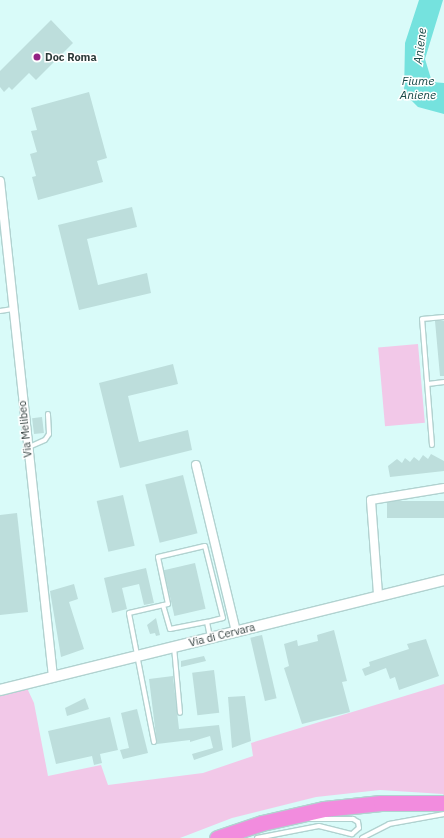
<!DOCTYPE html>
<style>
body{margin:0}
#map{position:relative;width:444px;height:838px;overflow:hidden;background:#d9fbf9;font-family:"IBM Plex Sans",sans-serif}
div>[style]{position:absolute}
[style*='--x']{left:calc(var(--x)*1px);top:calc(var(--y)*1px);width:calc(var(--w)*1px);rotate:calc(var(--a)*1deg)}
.green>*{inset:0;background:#f2c8e8;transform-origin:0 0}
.water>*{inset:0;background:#75e2de}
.building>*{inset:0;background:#bddedc;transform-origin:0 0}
.roads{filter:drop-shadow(1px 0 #b1d2d0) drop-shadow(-1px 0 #b1d2d0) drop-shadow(0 1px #b1d2d0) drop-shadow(0 -1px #b1d2d0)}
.service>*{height:4px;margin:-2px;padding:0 2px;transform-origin:2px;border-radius:2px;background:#fff}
.minor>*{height:8px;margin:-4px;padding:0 4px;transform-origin:4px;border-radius:4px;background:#fff}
.tertiary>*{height:10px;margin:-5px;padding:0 5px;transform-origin:5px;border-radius:5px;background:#fff}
.motorway>*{height:15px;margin:-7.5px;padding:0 7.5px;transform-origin:7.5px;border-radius:7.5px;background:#f28cde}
.dots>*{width:11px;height:11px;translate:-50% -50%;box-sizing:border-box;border:2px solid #fff;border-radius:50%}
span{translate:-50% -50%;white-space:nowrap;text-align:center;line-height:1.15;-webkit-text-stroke:3px #fff;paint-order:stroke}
.poi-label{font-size:11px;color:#2c3a39;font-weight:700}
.left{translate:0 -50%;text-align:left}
.street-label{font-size:11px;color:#2c3a39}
.water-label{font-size:12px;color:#174947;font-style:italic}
</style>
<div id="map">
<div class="green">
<i style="left:418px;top:344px;width:79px;height:40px;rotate:85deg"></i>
<i style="clip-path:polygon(444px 684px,444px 796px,443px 794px,380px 790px,316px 797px,232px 818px,180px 838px,0 838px,0 695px,27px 688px,34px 703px,48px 776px,101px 765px,108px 785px,203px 773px,253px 756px,251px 743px)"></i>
</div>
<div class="water">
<i style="clip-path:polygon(419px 0,443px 0,425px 59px,432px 82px,444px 83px,444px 114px,418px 107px,404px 93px,405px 43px)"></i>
</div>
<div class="building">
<i style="clip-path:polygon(51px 20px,73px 43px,36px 80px,29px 73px,12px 90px,9px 87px,4px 92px,0 87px,0 71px)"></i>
<i style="clip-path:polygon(89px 92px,107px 158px,97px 161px,103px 182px,38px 200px,32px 177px,36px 176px,30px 154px,37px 152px,31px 131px,37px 130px,31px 108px)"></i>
<i style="clip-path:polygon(132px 207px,137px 227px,87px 239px,98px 285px,147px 273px,151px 293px,79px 310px,58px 225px)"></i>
<i style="clip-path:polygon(435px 321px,444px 321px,444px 376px,440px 376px)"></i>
<i style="clip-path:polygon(173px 364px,178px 384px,128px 396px,139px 442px,188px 430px,192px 450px,120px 468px,99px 383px)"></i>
<i style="left:42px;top:417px;width:16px;height:10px;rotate:83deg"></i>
<i style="clip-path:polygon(431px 454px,444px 461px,444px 471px,390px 477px,388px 466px,397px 459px,402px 463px,405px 458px,410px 462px,414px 457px,419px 461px,423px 455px,428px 459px)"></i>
<i style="left:183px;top:475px;width:60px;height:39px;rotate:76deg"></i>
<i style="left:123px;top:495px;width:52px;height:27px;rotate:77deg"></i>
<i style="left:444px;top:501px;width:17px;height:57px;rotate:90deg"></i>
<i style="clip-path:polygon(17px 513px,28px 612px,0 615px,0 515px)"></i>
<i style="left:195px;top:563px;width:47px;height:32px;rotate:77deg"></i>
<i style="clip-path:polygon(146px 568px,154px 603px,144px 605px,139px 584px,122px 588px,127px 609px,112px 613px,104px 578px)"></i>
<i style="clip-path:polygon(74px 584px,78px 599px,69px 602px,84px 649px,61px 657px,50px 591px)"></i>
<i style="clip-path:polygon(156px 618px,160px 635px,156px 636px,155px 633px,150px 634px,147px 625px)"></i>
<i style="clip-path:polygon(334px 630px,347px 681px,342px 682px,350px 712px,302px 724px,284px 668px,289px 666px,284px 644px,297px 640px,298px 646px,318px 641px,317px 635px)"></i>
<i style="left:262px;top:635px;width:65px;height:12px;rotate:77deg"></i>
<i style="clip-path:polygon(426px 639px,439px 676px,399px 690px,395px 677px,390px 679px,386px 668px,365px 676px,362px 669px,370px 666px,369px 662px,409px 649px,407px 644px)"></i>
<i style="clip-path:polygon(204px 656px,206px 661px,181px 667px,181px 661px)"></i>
<i style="left:214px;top:670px;width:43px;height:22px;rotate:83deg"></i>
<i style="clip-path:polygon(173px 676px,179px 729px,219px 725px,223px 750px,194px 760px,192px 754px,213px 748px,210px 736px,190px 742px,190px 740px,157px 744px,149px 679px)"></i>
<i style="clip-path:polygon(245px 696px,251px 741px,232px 748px,228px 697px)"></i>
<i style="clip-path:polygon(85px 698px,89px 709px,67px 716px,65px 708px)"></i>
<i style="clip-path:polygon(137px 709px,148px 753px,123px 759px,120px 750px,129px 748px,121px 713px)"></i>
<i style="clip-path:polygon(110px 717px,118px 750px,100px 754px,102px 763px,94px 765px,92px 756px,56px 764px,48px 731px)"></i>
</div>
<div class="roads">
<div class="service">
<i style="--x:0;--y:311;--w:13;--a:-9"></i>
<i style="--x:428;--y:384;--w:16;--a:-7"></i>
<i style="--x:432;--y:445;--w:126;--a:-94.5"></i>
<i style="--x:422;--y:319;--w:22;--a:-5"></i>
<i style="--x:29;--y:447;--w:17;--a:-24"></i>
<i style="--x:45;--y:440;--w:7;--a:-56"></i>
<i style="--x:49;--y:434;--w:20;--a:-93"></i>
<i style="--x:163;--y:605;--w:25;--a:74"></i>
<i style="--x:170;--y:629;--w:38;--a:-11"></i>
<i style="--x:174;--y:647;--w:66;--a:84.8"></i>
<i style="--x:154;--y:742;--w:131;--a:-101"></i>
<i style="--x:129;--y:613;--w:40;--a:-13"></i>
<i style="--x:168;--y:604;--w:48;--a:-102"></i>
<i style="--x:158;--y:557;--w:48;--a:-13.2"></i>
<i style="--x:205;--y:546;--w:74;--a:76"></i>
<i style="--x:223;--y:618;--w:16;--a:166"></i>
<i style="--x:207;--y:622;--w:15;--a:79"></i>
<i style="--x:257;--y:838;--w:63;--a:-11"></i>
<i style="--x:319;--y:826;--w:34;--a:14"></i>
<i style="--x:352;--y:834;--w:9;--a:-41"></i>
<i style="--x:359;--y:828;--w:6;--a:-99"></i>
<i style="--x:358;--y:822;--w:6;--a:-149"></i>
<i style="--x:353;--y:819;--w:42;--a:180"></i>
<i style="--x:362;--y:838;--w:30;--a:-27"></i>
<i style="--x:389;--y:824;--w:56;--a:-10.3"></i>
</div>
<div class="minor">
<i style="--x:0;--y:181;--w:498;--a:83.9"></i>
<i style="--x:196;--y:465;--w:171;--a:76.5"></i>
<i style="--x:378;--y:594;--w:94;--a:-94.3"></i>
<i style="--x:371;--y:500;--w:74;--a:-9.3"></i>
</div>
<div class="tertiary">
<i style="--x:0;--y:690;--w:457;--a:-13.9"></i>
</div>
<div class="motorway">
<i style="--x:217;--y:838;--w:47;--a:-18.4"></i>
<i style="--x:262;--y:823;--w:64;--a:-12.7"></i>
<i style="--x:324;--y:809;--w:57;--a:-6"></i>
<i style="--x:381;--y:803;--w:63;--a:0"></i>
</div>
</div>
<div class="dots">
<i style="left:37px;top:57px;background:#932383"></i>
</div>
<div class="poi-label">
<span class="left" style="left:45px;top:57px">Doc Roma</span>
</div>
<div class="street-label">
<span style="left:25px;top:429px;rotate:-96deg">Via Melibeo</span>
<span style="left:222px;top:635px;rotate:-14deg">Via di Cervara</span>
</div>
<div class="water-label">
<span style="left:420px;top:46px;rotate:-83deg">Aniene</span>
<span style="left:418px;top:88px">Fiume<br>Aniene</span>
</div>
</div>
